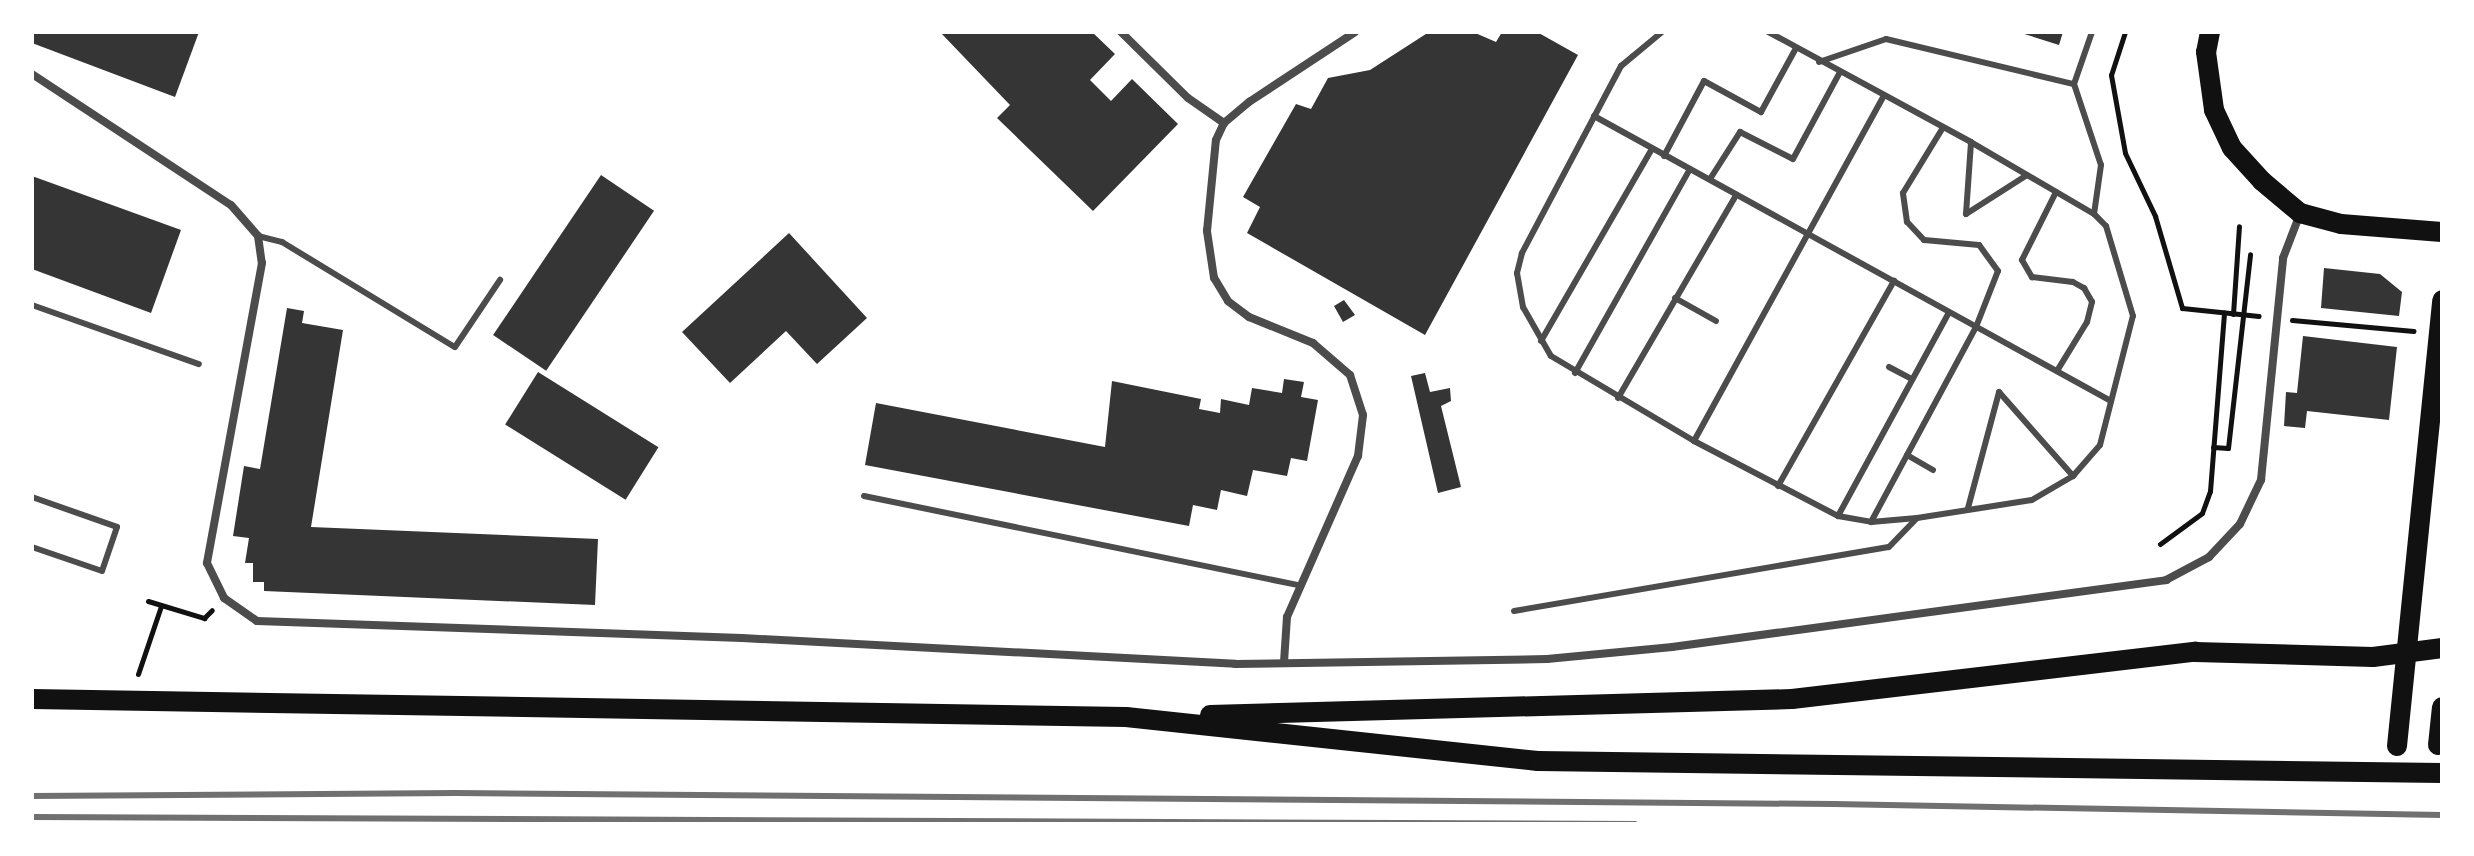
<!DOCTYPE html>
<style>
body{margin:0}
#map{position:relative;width:2474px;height:856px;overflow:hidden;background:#fff;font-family:Commissioner,sans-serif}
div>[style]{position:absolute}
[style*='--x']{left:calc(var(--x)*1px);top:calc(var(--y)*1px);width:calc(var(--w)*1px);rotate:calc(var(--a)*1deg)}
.building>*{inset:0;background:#353535;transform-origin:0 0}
.path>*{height:5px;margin:-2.5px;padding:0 2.5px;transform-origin:2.5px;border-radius:2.5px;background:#111}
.service>*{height:6px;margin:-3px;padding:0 3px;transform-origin:3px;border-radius:3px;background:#4c4c4c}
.minor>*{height:8px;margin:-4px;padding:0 4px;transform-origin:4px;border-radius:4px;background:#4c4c4c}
.primary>*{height:20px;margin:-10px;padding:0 10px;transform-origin:10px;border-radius:10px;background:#111}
.rail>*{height:6px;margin:-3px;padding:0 3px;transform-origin:3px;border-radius:3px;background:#707070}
span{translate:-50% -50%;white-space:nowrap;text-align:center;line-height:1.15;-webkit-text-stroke:7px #fff;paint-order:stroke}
.frame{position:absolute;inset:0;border:34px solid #fff;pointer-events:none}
</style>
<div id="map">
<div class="building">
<i style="clip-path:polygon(32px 32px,199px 32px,175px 97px,32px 43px)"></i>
<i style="clip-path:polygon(940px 32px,1092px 32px,1115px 54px,1090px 80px,1111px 101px,1132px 79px,1178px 124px,1093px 211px,997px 118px,1010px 105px)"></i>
<i style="clip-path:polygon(1429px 32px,1473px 32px,1496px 42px,1502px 32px,1537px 32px,1578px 55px,1425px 335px,1247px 233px,1260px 207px,1243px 197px,1296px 104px,1311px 109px,1328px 78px,1370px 70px)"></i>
<i style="clip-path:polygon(2018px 32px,2063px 32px,2059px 45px)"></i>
<i style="left:601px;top:175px;width:64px;height:193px;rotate:34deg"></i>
<i style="clip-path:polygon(32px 176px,181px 230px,151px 313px,32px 269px)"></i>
<i style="clip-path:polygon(789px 233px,867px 318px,817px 364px,786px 331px,730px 383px,682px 332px)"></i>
<i style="clip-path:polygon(2324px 268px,2380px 274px,2402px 292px,2399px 316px,2321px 308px)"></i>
<i style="clip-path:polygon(1344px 300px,1355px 315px,1343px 322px,1334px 306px)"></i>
<i style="clip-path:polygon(287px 308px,304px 311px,302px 323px,343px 330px,311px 527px,598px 539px,595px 605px,264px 591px,264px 582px,253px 582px,253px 563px,245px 563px,249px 538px,233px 536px,244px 466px,260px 469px)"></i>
<i style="clip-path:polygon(2303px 336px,2397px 347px,2389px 420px,2307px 411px,2305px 428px,2284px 426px,2286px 392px,2297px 393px)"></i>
<i style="left:538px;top:372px;width:142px;height:62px;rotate:32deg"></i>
<i style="clip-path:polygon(1425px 373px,1430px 392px,1450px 388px,1451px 401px,1441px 406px,1461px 487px,1438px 493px,1411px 376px)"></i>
<i style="clip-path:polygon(1284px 379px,1304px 382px,1301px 397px,1318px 400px,1307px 461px,1291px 458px,1287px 476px,1253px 470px,1247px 496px,1221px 490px,1217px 510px,1193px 505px,1189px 526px,865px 465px,876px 403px,1105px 447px,1112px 381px,1201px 399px,1199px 409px,1220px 413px,1221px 399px,1249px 405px,1252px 388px,1282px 393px)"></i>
</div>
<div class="path">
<i style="--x:2125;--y:32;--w:45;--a:108"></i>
<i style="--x:2111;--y:75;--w:79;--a:79.8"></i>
<i style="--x:2125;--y:153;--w:70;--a:64.5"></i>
<i style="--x:2155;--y:216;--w:96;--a:73.6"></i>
<i style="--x:2182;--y:308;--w:77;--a:5.9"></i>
<i style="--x:2233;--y:314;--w:88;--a:-86.1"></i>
<i style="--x:2292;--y:320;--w:122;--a:5.2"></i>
<i style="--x:2213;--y:447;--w:15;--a:4"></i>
<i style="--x:2228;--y:448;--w:195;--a:-83.5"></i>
<i style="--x:2160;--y:544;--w:52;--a:-36.4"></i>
<i style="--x:2202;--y:513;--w:23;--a:-70"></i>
<i style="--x:2210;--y:491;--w:179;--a:-85.5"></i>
<i style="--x:148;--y:601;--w:59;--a:16.9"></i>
<i style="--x:204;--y:618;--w:11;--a:-45"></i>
<i style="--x:138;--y:674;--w:72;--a:-71.3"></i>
</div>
<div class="service">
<i style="--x:1662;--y:32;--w:53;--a:140.3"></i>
<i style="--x:1621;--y:66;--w:212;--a:117.9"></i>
<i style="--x:1522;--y:253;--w:21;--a:104"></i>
<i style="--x:1517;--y:273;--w:35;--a:80"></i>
<i style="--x:1523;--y:307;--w:56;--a:60.3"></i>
<i style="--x:1551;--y:356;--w:166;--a:30.7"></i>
<i style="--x:1694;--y:441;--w:162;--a:27.5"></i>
<i style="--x:1838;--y:516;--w:34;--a:10"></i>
<i style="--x:1871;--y:522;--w:46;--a:-5"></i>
<i style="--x:1917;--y:518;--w:116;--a:-8.9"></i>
<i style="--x:2032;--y:500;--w:48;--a:-30.3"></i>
<i style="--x:2073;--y:476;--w:41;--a:-48.9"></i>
<i style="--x:2100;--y:445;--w:133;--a:-75.7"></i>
<i style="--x:2133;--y:316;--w:94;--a:-106.7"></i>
<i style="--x:2106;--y:226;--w:17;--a:-135"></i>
<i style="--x:2094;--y:214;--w:143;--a:-149.7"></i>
<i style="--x:1971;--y:142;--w:231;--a:-151.5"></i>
<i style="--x:2092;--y:32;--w:55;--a:109.1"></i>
<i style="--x:2074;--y:84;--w:85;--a:71.6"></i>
<i style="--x:2101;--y:165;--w:49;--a:98.1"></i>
<i style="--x:1819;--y:62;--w:71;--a:-18.9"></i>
<i style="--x:1886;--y:39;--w:193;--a:13.5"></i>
<i style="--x:1594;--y:116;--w:590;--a:28.87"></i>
<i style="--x:1664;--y:156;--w:85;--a:-61.9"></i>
<i style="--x:1704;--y:81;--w:65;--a:28.5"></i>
<i style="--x:1761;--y:112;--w:73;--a:-61.3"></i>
<i style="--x:1710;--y:179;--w:56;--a:-57.4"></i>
<i style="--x:1740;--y:132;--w:59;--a:27"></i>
<i style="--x:1793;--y:159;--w:99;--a:-61.6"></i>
<i style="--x:2056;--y:192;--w:76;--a:116.6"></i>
<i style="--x:2022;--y:260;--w:20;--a:60"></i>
<i style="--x:2032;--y:277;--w:41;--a:7"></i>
<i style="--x:2073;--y:282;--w:13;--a:29"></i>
<i style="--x:2084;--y:288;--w:16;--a:60"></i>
<i style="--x:2092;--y:302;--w:21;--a:104"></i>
<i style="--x:2087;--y:322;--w:57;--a:121.5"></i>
<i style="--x:1966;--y:214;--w:72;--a:-32.6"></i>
<i style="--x:1966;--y:214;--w:72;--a:-86"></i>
<i style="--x:258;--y:236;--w:25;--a:14"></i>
<i style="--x:282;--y:242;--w:202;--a:31.3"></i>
<i style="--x:455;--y:347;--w:81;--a:-56.1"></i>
<i style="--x:1675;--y:298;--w:47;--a:29.3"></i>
<i style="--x:32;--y:305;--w:177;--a:19.5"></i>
<i style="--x:1541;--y:341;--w:222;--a:-60"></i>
<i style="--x:1889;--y:367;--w:26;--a:28"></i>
<i style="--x:1575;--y:373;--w:234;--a:-60.6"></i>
<i style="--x:1999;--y:392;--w:112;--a:48.6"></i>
<i style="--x:1618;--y:398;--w:235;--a:-59.8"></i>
<i style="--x:1694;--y:441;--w:394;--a:-61.2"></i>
<i style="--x:1907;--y:455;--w:30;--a:30"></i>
<i style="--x:1778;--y:486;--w:236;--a:-60.5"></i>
<i style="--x:864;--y:496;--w:446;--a:11.6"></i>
<i style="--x:32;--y:497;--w:90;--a:19.4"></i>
<i style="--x:117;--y:527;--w:46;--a:108.8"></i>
<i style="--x:102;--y:571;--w:74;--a:-161.1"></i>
<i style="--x:1968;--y:508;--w:120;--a:-75"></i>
<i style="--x:1838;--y:516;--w:232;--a:-61.4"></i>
<i style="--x:1871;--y:522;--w:221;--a:-61.7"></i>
<i style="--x:1976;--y:327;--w:60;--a:-68.6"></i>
<i style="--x:1998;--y:271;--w:32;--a:-126"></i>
<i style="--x:1979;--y:245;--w:55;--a:-174.8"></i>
<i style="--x:1924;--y:240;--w:25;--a:-133"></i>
<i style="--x:1907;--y:222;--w:29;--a:-98"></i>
<i style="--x:1903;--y:193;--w:75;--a:-58.6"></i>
<i style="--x:1514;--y:611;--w:380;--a:-9.7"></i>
<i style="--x:1889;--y:547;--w:40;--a:-46"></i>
</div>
<div class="minor">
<i style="--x:1121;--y:32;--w:94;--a:44.6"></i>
<i style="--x:1188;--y:98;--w:44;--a:34.8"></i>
<i style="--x:32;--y:74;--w:238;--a:33.4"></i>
<i style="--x:231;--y:205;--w:41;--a:48.9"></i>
<i style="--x:258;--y:236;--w:27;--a:82"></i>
<i style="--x:262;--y:263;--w:305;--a:100.4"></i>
<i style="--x:207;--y:563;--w:39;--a:64"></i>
<i style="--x:224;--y:598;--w:40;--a:34.9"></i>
<i style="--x:257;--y:621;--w:485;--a:2"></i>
<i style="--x:742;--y:638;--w:494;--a:3"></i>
<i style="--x:1235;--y:664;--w:312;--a:-0.9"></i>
<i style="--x:1547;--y:659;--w:126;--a:-5.5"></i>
<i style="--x:1672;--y:647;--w:499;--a:-7.7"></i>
<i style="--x:2166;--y:580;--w:49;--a:-28.1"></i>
<i style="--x:2209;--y:557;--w:45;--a:-46.8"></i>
<i style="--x:2240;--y:524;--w:49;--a:-64.5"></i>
<i style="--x:2261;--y:480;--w:223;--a:-84.3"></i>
<i style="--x:2283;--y:258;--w:47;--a:-68.9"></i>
<i style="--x:1284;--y:662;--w:45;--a:-86.2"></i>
<i style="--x:1287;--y:617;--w:176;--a:-66.2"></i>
<i style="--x:1358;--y:456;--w:41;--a:-83"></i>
<i style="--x:1363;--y:415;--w:42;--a:-108"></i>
<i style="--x:1350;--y:375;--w:49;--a:-139.1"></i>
<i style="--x:1313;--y:343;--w:69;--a:-157.9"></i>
<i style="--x:1249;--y:317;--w:26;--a:-143"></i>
<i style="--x:1228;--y:301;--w:27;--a:-121"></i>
<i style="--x:1214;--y:278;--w:48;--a:-98.5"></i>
<i style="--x:1207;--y:231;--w:91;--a:-84.4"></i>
<i style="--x:1216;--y:140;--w:19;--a:-65"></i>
<i style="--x:1224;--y:123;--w:33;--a:-40"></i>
<i style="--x:1249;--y:102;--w:127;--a:-33.4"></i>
</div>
<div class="primary">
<i style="--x:2210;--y:32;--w:20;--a:101"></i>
<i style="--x:2206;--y:52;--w:59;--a:82.1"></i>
<i style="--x:2214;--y:110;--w:42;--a:64.7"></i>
<i style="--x:2232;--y:148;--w:45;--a:47.7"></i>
<i style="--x:2262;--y:181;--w:50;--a:40.1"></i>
<i style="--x:2300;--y:213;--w:42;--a:15"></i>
<i style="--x:2341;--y:224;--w:101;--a:4.5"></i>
<i style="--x:32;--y:699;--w:1094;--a:0.94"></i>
<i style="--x:1126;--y:717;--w:414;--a:6.1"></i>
<i style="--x:1538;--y:761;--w:904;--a:0.76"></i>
<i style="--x:1210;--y:715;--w:582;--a:-1.57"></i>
<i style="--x:1792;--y:699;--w:406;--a:-6.7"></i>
<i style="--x:2195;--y:652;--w:178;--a:1.6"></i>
<i style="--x:2373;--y:657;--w:70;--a:-7.4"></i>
<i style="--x:2438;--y:745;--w:38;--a:-84"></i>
<i style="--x:2397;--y:746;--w:448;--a:-84.2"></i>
</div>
<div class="rail">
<i style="--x:32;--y:796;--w:424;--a:-0.4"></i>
<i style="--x:456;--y:793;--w:1378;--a:0.46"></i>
<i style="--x:1834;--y:804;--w:608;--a:1.04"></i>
<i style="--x:32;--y:817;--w:1603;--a:0.25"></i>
</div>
<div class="frame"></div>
</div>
